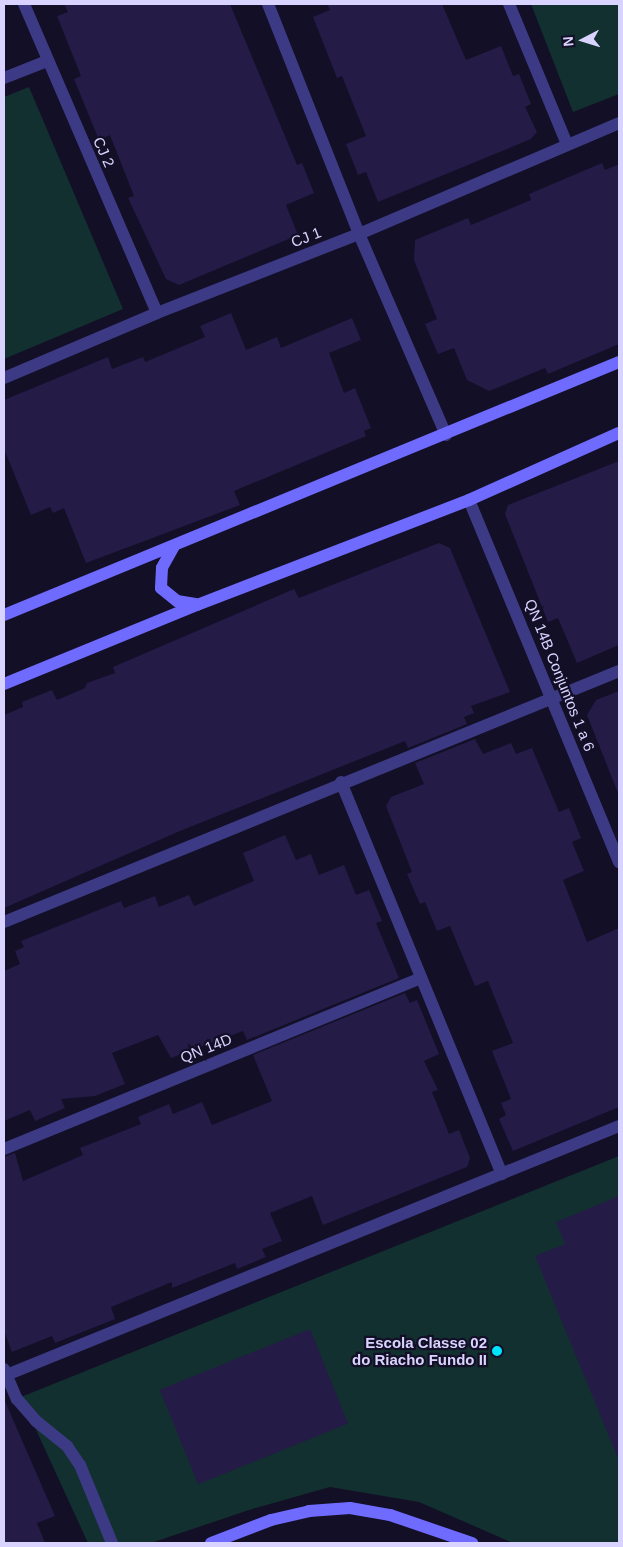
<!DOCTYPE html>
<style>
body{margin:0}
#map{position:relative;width:623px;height:1547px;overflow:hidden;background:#130f26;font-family:Arial,sans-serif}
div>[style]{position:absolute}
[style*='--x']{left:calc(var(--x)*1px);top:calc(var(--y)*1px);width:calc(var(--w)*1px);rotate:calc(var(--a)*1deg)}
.green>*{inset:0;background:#12302f}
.building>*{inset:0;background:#241b47;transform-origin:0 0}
.street>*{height:12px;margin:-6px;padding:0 6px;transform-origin:6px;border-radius:6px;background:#3d3a85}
.secondary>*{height:12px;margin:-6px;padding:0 6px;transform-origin:6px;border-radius:6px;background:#6f6bff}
.dots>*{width:14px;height:14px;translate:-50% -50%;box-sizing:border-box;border:2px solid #130f26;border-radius:50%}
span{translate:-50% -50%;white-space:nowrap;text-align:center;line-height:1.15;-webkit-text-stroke:4.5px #130f26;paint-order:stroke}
.street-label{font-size:15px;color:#d9d4ff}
.poi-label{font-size:15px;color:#d9d4ff;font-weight:700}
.right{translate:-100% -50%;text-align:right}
.frame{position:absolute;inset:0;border:5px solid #d9d4ff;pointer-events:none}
.north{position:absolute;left:558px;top:15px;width:50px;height:50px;-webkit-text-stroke:4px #130f26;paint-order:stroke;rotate:265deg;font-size:14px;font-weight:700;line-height:20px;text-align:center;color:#d9d4ff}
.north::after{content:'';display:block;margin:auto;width:18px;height:22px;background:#d9d4ff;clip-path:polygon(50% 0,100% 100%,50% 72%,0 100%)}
</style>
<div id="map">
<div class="green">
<i style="clip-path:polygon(531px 4px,619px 4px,619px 94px,573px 112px)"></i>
<i style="clip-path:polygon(29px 87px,123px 309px,4px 359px,4px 97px)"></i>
<i style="clip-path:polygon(619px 1156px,619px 1543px,513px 1543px,419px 1502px,330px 1487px,252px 1509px,151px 1543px,88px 1543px,21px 1397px)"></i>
</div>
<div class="building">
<i style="clip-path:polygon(64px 4px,230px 4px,297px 165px,302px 163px,314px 193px,286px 205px,298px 235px,179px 285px,166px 279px,128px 198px,134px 196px,110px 135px,99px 140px,74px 79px,81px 76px,57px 16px,68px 12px)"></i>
<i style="clip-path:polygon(327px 4px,442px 4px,466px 60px,501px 46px,513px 76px,519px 74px,531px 104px,525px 107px,537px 132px,531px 139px,378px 202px,366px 172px,358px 175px,346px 144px,366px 136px,342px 76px,337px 78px,313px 17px,330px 10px)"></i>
<i style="clip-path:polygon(602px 163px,605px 170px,619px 164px,619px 344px,548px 374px,545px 368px,489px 391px,467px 380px,454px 348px,438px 354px,425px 324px,437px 319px,414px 260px,415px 240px,468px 218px,471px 225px,531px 200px,529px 194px)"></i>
<i style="clip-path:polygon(231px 313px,246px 350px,277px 337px,281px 348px,352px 318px,361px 340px,329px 353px,344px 393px,355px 388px,371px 428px,364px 431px,366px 436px,234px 491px,240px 505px,86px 563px,64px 508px,53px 513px,50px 507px,31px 515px,4px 449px,4px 400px,108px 357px,112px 369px,143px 357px,145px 362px,205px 337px,200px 326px)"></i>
<i style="clip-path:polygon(619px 461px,619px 645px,577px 663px,558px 618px,548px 622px,505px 514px,508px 505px)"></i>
<i style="clip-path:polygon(439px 543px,450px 548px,510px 692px,471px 706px,474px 713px,464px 717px,467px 724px,408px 748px,405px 741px,180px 831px,4px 908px,4px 715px,23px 707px,22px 702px,52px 690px,57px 700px,85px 688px,87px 683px,115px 673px,113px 667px,294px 589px,299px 598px)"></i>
<i style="clip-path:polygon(619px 691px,619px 793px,618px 793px,587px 715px,596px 700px)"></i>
<i style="clip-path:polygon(475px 739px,483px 754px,511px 743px,516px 754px,532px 748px,559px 812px,569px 808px,581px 838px,572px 842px,584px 871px,563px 880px,587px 942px,619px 928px,619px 1107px,513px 1151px,499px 1119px,506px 1115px,501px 1103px,511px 1099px,492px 1051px,513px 1043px,488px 981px,475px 986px,450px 926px,437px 931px,425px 902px,420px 904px,407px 874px,412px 872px,386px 806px,391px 797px,424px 784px,415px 763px)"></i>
<i style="clip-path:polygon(285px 835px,296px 860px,311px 854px,319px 875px,344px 865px,356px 895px,369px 890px,382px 921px,376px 923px,399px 978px,247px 1040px,243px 1031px,171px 1058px,158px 1035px,112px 1053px,125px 1084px,95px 1096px,61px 1099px,65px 1108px,35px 1121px,30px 1110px,4px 1121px,4px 971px,20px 964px,15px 951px,24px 947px,21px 941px,121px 901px,124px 908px,155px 896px,159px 907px,189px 895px,194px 906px,254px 881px,243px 853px)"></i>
<i style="clip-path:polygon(405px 993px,410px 1003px,417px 1000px,439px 1054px,424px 1061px,438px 1090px,432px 1092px,449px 1134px,459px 1130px,470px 1158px,467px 1167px,323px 1225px,312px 1196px,270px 1213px,282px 1241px,262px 1249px,266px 1257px,237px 1269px,235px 1263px,172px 1288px,172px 1282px,111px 1307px,115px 1319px,55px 1343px,52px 1336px,12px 1352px,4px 1331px,4px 1157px,15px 1153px,23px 1181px,83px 1155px,80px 1148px,141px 1124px,138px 1117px,169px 1104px,173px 1114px,202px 1102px,212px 1125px,272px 1101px,253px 1055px)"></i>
<i style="clip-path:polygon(619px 1196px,619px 1461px,535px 1256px,565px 1244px,556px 1222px)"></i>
<i style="left:310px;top:1329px;width:102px;height:162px;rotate:68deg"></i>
<i style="clip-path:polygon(4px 1399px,55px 1516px,37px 1523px,45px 1543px,4px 1543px)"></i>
</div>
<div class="street">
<i style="--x:24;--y:4;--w:336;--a:66.7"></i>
<i style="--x:268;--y:4;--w:247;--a:68.4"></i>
<i style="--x:359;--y:234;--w:219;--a:66.6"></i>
<i style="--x:509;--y:4;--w:152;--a:67.5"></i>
<i style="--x:4;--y:78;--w:46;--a:-21.6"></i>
<i style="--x:4;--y:378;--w:166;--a:-23"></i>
<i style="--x:157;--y:313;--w:217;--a:-21.4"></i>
<i style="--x:359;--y:234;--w:283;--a:-23.1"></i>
<i style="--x:469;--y:500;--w:392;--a:67.5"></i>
<i style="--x:341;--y:782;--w:424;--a:67.7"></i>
<i style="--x:4;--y:922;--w:664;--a:-22.2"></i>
<i style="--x:4;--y:1149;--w:450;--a:-22.3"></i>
<i style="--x:4;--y:1369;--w:33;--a:67"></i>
<i style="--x:17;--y:1399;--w:29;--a:49"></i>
<i style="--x:36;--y:1421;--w:40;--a:39"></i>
<i style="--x:67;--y:1446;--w:23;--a:56"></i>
<i style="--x:80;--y:1465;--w:84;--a:67.7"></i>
<i style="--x:4;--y:1376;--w:664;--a:-22.12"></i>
</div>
<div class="secondary">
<i style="--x:174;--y:546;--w:25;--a:119"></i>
<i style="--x:162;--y:568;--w:20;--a:93"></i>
<i style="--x:161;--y:588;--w:21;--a:39"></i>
<i style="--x:177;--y:601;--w:20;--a:9"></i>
<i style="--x:4;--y:615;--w:665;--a:-22.36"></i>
<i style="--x:4;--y:684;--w:209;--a:-22.3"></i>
<i style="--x:197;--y:605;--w:292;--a:-21.1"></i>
<i style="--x:469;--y:500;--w:164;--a:-24.1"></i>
<i style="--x:211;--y:1543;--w:64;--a:-21"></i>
<i style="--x:271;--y:1520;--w:39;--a:-13"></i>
<i style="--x:309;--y:1511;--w:41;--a:-4.2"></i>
<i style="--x:350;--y:1508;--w:41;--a:9.9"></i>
<i style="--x:390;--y:1515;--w:87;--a:18.9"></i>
</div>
<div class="dots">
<i style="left:497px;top:1351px;background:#00e5ff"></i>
</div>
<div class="street-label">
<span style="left:104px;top:152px;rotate:66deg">CJ 2</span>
<span style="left:306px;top:237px;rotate:-21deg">CJ 1</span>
<span style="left:560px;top:675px;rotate:68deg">QN 14B Conjuntos 1 a 6</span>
<span style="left:206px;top:1048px;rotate:-22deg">QN 14D</span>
</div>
<div class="poi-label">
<span class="right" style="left:487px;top:1351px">Escola Classe 02<br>do Riacho Fundo II</span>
</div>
<div class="frame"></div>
<div class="north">N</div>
</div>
